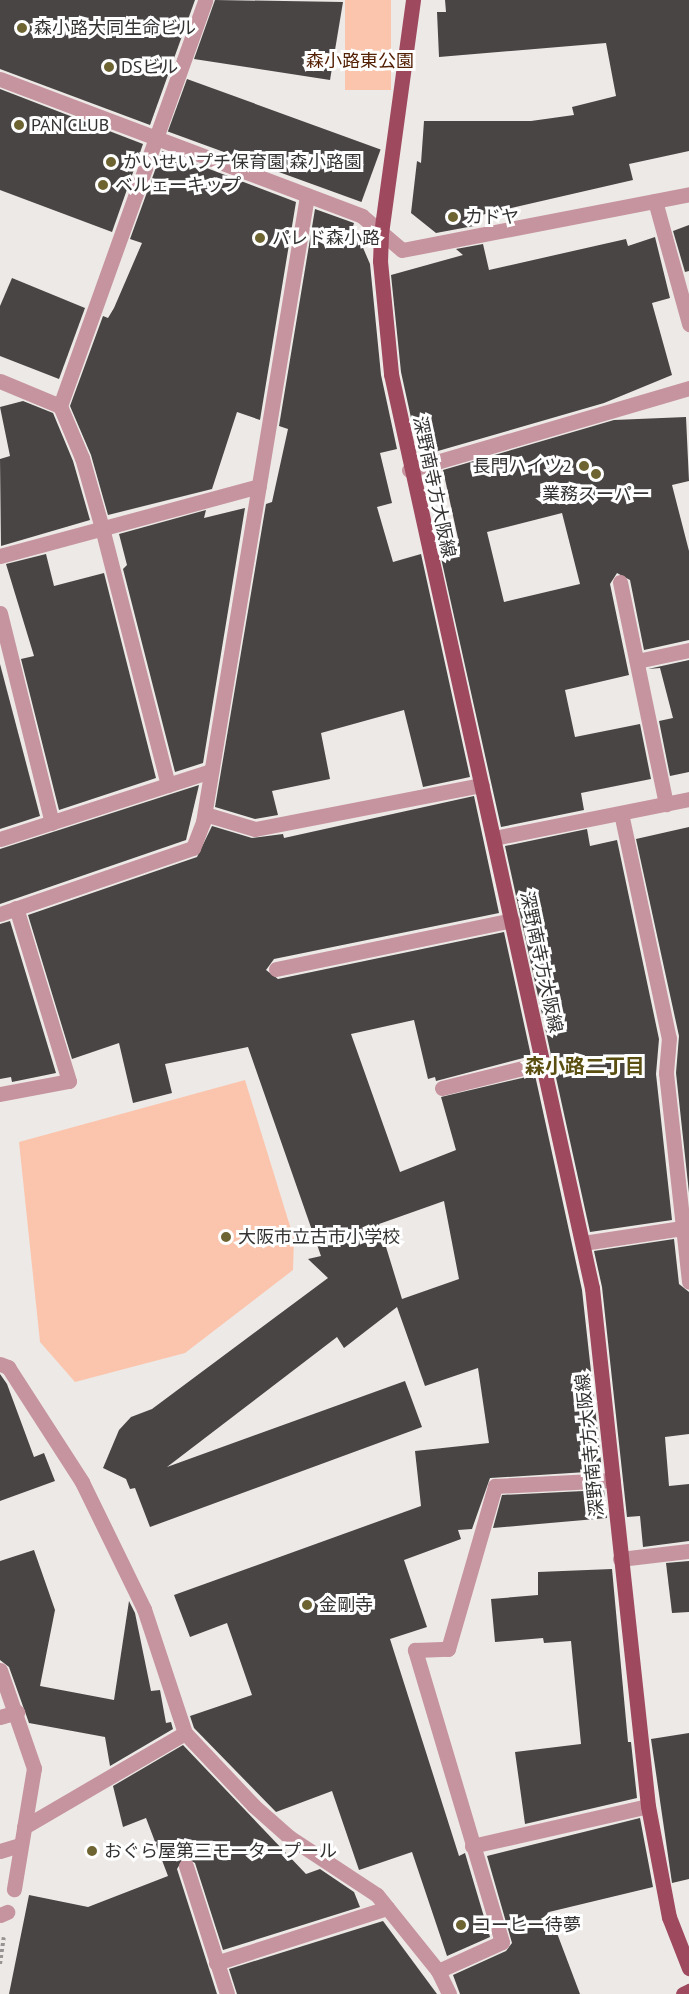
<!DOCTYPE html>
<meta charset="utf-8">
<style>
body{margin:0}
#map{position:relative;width:689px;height:1994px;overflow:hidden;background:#ede9e7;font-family:"PT Sans","Noto Sans JP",sans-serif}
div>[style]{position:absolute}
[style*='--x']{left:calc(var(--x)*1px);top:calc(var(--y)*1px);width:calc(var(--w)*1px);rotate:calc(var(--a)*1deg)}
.green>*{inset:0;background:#fbc5ad;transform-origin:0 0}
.building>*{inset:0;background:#494545;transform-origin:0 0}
.path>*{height:4px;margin-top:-2px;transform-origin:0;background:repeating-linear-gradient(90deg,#969392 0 3px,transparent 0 6px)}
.minor>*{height:15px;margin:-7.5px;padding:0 7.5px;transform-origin:7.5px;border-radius:7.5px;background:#c6949e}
.major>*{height:15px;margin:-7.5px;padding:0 7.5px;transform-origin:7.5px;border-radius:7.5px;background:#9f495f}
.dots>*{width:16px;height:16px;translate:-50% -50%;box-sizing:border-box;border:3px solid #fff;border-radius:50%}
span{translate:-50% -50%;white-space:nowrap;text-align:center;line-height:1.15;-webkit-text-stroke:6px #fff;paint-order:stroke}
.poi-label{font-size:18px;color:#333231}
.left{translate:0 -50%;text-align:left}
.right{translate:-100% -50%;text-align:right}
.park-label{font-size:18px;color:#542004}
.street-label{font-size:18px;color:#333231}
.neighbourhood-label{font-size:20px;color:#5a4e10;font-weight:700}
</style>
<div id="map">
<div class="green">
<i style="left:345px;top:0;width:46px;height:90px"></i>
<i style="clip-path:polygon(245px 1080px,294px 1239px,293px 1270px,185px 1353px,75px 1382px,40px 1342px,19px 1142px)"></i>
</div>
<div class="building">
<i style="clip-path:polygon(0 0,195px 0,150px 125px,0 69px)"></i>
<i style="clip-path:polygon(215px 0,343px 2px,330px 80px,194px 59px)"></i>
<i style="clip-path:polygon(445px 0,689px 0,689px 151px,629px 164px,633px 180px,477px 216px,479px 225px,436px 233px,411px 213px,417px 161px,421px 163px,424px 121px,531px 121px,574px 115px,572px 107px,616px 96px,606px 43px,439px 57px,437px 12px,446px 12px)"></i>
<i style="left:187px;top:79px;width:206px;height:56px;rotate:20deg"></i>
<i style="clip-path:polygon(0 89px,143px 144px,112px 232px,0 190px)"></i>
<i style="clip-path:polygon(162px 151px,296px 202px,260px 420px,237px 412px,212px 489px,108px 515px,91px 455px,70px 406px,103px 316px,108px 318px,114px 308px,142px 243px,130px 239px)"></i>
<i style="clip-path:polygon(315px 209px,354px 223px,351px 233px,358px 236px,370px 264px,381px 375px,397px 449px,380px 453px,392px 503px,377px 507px,393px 562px,421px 554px,470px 777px,423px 787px,404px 710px,321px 733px,330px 779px,272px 791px,278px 815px,255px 819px,215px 807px,266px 504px,272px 502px,288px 429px,279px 426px)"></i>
<i style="clip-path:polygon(689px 225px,689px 271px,685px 272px,673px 231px)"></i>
<i style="clip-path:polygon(655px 237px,670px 298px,652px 303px,672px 375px,604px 403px,431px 453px,428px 442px,417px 445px,401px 372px,391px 275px,463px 255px,456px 249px,483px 244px,489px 270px,626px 239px,628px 246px)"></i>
<i style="clip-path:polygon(12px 278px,85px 308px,59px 379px,0 356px,0 306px)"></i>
<i style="clip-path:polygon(23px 401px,53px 413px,73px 461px,90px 520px,1px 546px,0 459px,10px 456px,0 407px)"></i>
<i style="clip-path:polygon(evenodd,686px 417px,689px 481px,672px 485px,689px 551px,689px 640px,644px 650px,630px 580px,617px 573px,610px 584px,629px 675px,565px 690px,575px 737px,640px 724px,651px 779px,581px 793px,584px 810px,501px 827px,439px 549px,459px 543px,443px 470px,614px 420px,686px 417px,562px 513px,580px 584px,504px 602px,487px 532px,562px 513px)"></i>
<i style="clip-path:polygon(245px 508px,203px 763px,175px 772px,123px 569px,127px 565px,119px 534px,206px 510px,204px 518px)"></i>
<i style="clip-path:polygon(46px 554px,54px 586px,104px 573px,156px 778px,59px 810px,21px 659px,34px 656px,6px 564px)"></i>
<i style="clip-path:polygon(689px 660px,689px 772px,670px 776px,659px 721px,673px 718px,660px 668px,648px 669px)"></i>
<i style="clip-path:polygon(0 664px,40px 816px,0 829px)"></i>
<i style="clip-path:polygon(199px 785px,186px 840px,0 904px,0 849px)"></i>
<i style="clip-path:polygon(evenodd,474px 796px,499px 913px,274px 959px,266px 970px,278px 979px,504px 932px,531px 1056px,436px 1081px,435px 1077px,428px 1079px,414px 1020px,351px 1034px,400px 1172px,456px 1150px,441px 1097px,535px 1075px,582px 1290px,602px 1471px,490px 1478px,472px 1529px,458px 1530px,461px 1539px,404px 1560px,427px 1627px,390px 1639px,459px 1856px,465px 1853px,490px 1937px,447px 1956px,412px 1852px,359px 1870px,332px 1791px,276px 1812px,194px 1728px,190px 1716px,252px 1695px,227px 1623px,190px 1637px,174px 1595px,421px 1506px,415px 1451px,489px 1443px,478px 1368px,425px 1386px,397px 1307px,344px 1348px,337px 1337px,167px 1467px,405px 1381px,422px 1427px,150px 1527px,135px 1488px,130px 1489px,126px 1479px,103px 1468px,119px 1430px,131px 1417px,152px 1409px,328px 1278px,308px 1259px,321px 1256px,248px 1047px,165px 1064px,172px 1093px,133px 1103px,119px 1043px,72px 1059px,28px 915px,197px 857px,212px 826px,252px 838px,283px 834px,284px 838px,474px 796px,444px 1201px,459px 1279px,402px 1299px,379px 1224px,444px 1201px)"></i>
<i style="clip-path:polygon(689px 827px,689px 1193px,676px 1073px,679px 1036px,636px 839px)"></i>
<i style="clip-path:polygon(587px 829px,590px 846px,617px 840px,659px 1039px,656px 1074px,672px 1220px,590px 1232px,505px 846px)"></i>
<i style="clip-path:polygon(10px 921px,56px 1073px,12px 1082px,11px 1077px,0 1079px,0 924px)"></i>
<i style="clip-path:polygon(674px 1239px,679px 1284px,689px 1292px,689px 1434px,665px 1437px,669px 1486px,689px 1484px,689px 1541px,643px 1547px,640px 1516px,627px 1517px,602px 1287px,594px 1251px)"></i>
<i style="clip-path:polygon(0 1374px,7px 1384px,34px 1457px,44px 1453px,55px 1481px,0 1501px)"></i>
<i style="clip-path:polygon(604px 1490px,607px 1518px,493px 1528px,502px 1495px)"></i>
<i style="clip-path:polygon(34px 1550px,55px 1610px,40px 1686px,114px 1700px,129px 1601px,135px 1613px,151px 1691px,160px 1690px,166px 1723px,171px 1722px,173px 1729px,110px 1766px,105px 1737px,29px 1723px,9px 1667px,0 1660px,0 1561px)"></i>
<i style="clip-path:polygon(689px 1561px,689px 1612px,672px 1613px,666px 1563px)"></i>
<i style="clip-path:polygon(612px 1569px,628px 1742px,631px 1742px,637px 1798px,525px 1824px,515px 1752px,581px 1744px,571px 1641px,544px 1643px,543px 1638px,495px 1642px,491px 1599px,538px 1595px,538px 1572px)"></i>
<i style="clip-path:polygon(689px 1733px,689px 1879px,672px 1883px,651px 1739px)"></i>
<i style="clip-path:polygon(183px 1745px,306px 1874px,320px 1869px,354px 1892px,360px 1907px,223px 1950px,195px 1863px,184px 1857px,177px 1869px,217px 1994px,9px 1994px,29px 1895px,88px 1907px,168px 1876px,146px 1818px,123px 1827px,113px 1786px)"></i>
<i style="clip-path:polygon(640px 1818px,653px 1887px,549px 1912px,580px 1994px,460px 1994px,453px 1975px,506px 1951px,512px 1943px,487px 1856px)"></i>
<i style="clip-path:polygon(383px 1921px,437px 1994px,237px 1994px,229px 1969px)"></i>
</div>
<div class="path">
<i style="--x:0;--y:1964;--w:27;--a:-82"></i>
</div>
<div class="minor">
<i style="--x:0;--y:79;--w:387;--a:20.7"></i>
<i style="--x:362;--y:216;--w:52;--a:40.4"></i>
<i style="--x:402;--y:250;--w:292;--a:-11"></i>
<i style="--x:655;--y:201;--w:128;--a:74.5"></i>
<i style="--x:0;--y:381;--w:65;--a:22.6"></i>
<i style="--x:409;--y:470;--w:292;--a:-16.3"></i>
<i style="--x:0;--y:556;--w:268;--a:-15.1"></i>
<i style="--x:620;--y:582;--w:227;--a:78.3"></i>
<i style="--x:0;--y:613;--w:216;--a:76.1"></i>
<i style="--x:637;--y:661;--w:53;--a:-11.9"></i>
<i style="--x:168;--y:785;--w:265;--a:-104.4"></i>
<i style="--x:102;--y:528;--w:73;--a:-105.9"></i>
<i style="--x:82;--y:458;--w:56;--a:-112.9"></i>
<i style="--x:60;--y:406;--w:431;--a:-70.3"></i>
<i style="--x:621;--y:813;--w:230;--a:78"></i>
<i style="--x:669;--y:1038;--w:35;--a:95"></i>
<i style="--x:666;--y:1073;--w:210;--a:83.7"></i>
<i style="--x:205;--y:814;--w:52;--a:16.7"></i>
<i style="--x:255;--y:829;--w:231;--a:-11"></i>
<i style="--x:494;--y:838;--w:199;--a:-11.3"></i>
<i style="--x:0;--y:839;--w:222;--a:-17.9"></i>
<i style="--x:0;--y:914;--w:204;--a:-18.9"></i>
<i style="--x:193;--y:848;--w:28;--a:-69"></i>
<i style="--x:203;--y:822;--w:635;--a:-80.57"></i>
<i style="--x:276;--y:969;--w:241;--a:-11.7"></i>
<i style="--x:442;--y:1088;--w:104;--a:-13.9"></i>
<i style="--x:0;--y:1094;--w:70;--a:-10.7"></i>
<i style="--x:69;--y:1081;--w:181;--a:-107"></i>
<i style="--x:583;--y:1243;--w:107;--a:-8.6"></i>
<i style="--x:0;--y:1364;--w:9;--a:21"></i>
<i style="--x:8;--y:1367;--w:137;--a:57.2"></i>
<i style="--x:82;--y:1482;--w:141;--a:64"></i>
<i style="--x:144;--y:1609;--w:131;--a:71.7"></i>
<i style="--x:185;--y:1733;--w:100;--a:46.6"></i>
<i style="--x:254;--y:1806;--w:47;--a:41.5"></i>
<i style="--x:289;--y:1837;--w:105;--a:33.4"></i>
<i style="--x:377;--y:1895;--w:97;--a:51.2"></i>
<i style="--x:438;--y:1971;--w:25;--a:64"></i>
<i style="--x:620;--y:1559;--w:69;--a:-6.6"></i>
<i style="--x:0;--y:1670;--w:104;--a:70.9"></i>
<i style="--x:34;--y:1768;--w:123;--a:99.4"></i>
<i style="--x:0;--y:1717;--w:18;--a:-16"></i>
<i style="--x:24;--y:1827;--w:186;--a:-30.3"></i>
<i style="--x:472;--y:1846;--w:180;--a:-12.8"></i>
<i style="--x:0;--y:1851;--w:21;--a:-17"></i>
<i style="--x:186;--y:1866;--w:134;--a:72.2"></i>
<i style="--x:0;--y:1915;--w:8;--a:-23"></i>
<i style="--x:216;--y:1963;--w:180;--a:-17.8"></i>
<i style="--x:438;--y:1971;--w:70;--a:-24.4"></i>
<i style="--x:502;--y:1942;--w:305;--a:-106.6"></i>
<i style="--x:415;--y:1650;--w:33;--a:-2"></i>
<i style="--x:448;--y:1649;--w:170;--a:-73.9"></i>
<i style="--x:495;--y:1486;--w:118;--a:-2.9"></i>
</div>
<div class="major">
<i style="--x:413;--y:0;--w:236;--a:97.8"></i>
<i style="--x:381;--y:234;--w:27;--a:92"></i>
<i style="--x:380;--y:261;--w:114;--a:84.4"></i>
<i style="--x:391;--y:374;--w:936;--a:77.6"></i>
<i style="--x:592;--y:1288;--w:521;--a:83.83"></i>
<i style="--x:648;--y:1806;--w:113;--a:79.3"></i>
<i style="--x:669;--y:1917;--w:55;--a:68.6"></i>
<i style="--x:683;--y:1994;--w:7;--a:-27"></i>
</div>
<div class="dots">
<i style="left:22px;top:28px;background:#6e6431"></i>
<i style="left:109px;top:67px;background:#6e6431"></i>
<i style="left:19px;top:125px;background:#6e6431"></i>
<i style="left:111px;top:162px;background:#6e6431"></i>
<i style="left:103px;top:185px;background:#6e6431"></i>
<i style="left:453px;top:217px;background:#6e6431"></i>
<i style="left:260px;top:238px;background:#6e6431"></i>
<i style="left:584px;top:466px;background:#6e6431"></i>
<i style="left:596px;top:474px;background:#6e6431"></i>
<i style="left:226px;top:1237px;background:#6e6431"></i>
<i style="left:307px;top:1605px;background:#6e6431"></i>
<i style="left:92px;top:1851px;background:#6e6431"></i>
<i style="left:461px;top:1925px;background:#6e6431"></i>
</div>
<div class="poi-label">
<span class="left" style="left:34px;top:28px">森小路大同生命ビル</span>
<span class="left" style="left:121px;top:67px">DSビル</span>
<span class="left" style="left:31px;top:125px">PAN CLUB</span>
<span class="left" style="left:123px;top:162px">かいせいプチ保育園 森小路園</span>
<span class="left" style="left:115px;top:185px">ベルェーキップ</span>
<span class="left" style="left:465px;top:217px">カドヤ</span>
<span class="left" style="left:272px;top:238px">パレド森小路</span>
<span class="right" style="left:572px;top:466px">長門ハイツ2</span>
<span style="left:596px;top:494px">業務スーパー</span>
<span class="left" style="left:238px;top:1237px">大阪市立古市小学校</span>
<span class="left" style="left:319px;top:1605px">金剛寺</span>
<span class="left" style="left:104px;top:1851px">おぐら屋第三モータープール</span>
<span class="left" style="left:473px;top:1925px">コーヒー待夢</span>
</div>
<div class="park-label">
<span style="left:360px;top:61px">森小路東公園</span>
</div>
<div class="street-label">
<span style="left:434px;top:487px;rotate:78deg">深野南寺方大阪線</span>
<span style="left:541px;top:962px;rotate:78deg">深野南寺方大阪線</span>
<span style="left:590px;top:1445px;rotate:-96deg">深野南寺方大阪線</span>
</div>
<div class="neighbourhood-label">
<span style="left:585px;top:1066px">森小路二丁目</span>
</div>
</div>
